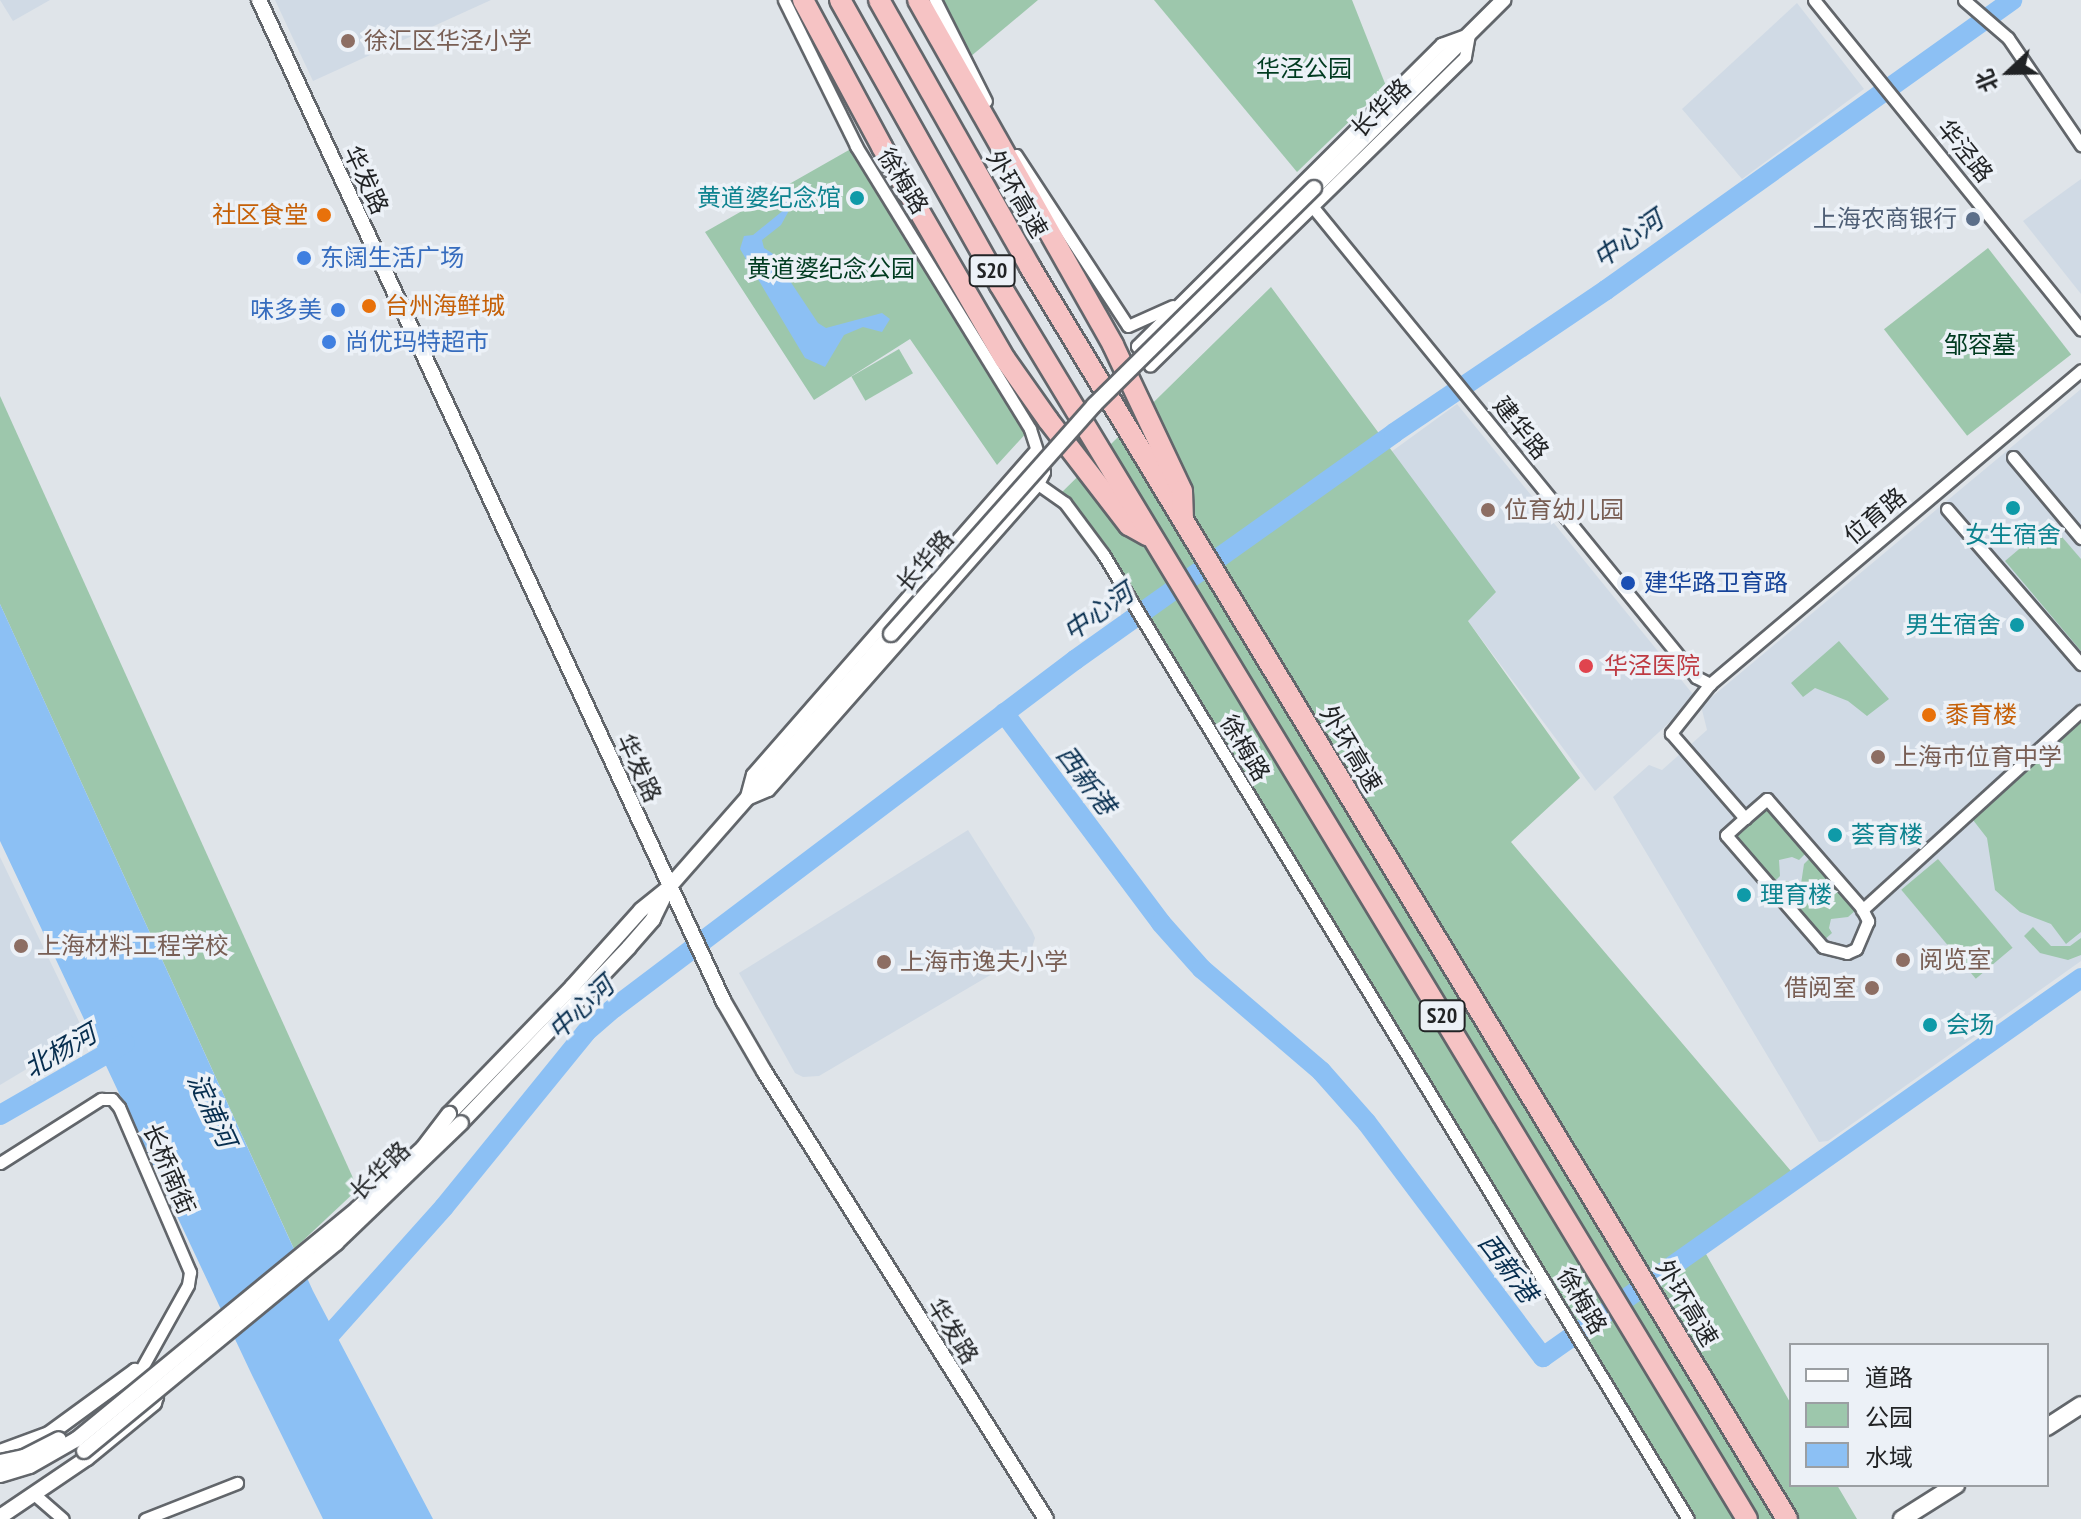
<!DOCTYPE html>
<meta charset="utf-8">
<style>
body{margin:0}
#map{position:relative;width:2081px;height:1519px;overflow:hidden;background:#dfe4e9;font-family:"PT Sans Narrow","Noto Sans SC",sans-serif}
div>[style]{position:absolute}
[style*='--x']{left:calc(var(--x)*1px);top:calc(var(--y)*1px);width:calc(var(--w)*1px);rotate:calc(var(--a)*1deg)}
.built>*{inset:0;background:#d0dae5}
.green>*{inset:0;background:#9dc7ac;transform-origin:0 0}
.water>*{inset:0;background:#8cc0f4}
.river>*{height:20px;margin:-10px;padding:0 10px;transform-origin:10px;border-radius:10px;background:#8cc0f4}
.roads{filter:drop-shadow(2px 0 #62666b) drop-shadow(-2px 0 #62666b) drop-shadow(0 2px #62666b) drop-shadow(0 -2px #62666b)}
.minor>*{height:11px;margin:-5.5px;padding:0 5.5px;transform-origin:5.5px;border-radius:5.5px;background:#fff}
.tertiary>*{height:14px;margin:-7px;padding:0 7px;transform-origin:7px;border-radius:7px;background:#fff}
.secondary>*{height:16px;margin:-8px;padding:0 8px;transform-origin:8px;border-radius:8px;background:#fff}
.motorway>*{height:20px;margin:-10px;padding:0 10px;transform-origin:10px;border-radius:10px;background:#f6c3c4}
.bridges{filter:drop-shadow(2px 0 #62666b) drop-shadow(-2px 0 #62666b) drop-shadow(0 2px #62666b) drop-shadow(0 -2px #62666b)}
.tertiary-bridge>*{height:14px;margin:-7px;padding:0 7px;transform-origin:7px;border-radius:7px;background:#fff}
.dots>*{width:22px;height:22px;translate:-50% -50%;box-sizing:border-box;border:4px solid #ecf1f7;border-radius:50%}
span{translate:-50% -50%;white-space:nowrap;text-align:center;line-height:1.15;-webkit-text-stroke:7px #ecf1f7;paint-order:stroke}
.shield-label span{padding:2px 6px;background:#ecf1f7;border:2px solid;border-radius:6px;-webkit-text-stroke-width:0}
.shield-label{font-size:22px;color:#212325;font-weight:700}
.education-label{font-size:24px;color:#785e54}
.left{translate:0 -50%;text-align:left}
.right{translate:-100% -50%;text-align:right}
.park-label{font-size:24px;color:#003b20}
.street-label{font-size:24px;color:#212325}
.culture-label{font-size:24px;color:#0d838f}
.food-label{font-size:24px;color:#c56008}
.service-label{font-size:24px;color:#4e5e75}
.shop-label{font-size:24px;color:#366cbe}
.transit-label{font-size:24px;color:#164399}
.health-label{font-size:24px;color:#be3a42}
.water-label{font-size:26px;color:#072e4f;font-style:italic}
.legend{position:absolute;left:1789px;top:1343px;width:260px;height:144px;box-sizing:border-box;background:#ecf1f7;border:2px solid #9b9fa3;margin:0;padding:10px 14px;list-style:none;font-size:24px;color:#212325}
.legend li{display:flex;align-items:center;gap:16px;height:40px}
.legend b{width:40px;border:2px solid #9b9fa3}
.north{position:absolute;left:1969px;top:32px;width:80px;height:80px;-webkit-text-stroke:6px #ecf1f7;paint-order:stroke;rotate:248deg;font-size:22px;font-weight:700;line-height:32px;text-align:center;color:#212325}
.north::after{content:'';display:block;margin:auto;width:28px;height:36px;background:#212325;clip-path:polygon(50% 0,100% 100%,50% 72%,0 100%)}
</style>
<div id="map">
<div class="built">
<i style="clip-path:polygon(0 0,50px 0,13px 21px)"></i>
<i style="clip-path:polygon(275px 0,491px 0,313px 81px)"></i>
<i style="clip-path:polygon(1797px 3px,1864px 89px,1742px 179px,1682px 109px)"></i>
<i style="clip-path:polygon(2081px 179px,2081px 294px,2023px 221px)"></i>
<i style="clip-path:polygon(2081px 389px,2081px 961px,1828px 1141px,1819px 1142px,1613px 797px,1649px 765px,1662px 770px,1707px 730px,1701px 706px)"></i>
<i style="clip-path:polygon(1457px 404px,1696px 698px,1595px 791px,1468px 621px,1391px 452px)"></i>
<i style="clip-path:polygon(968px 830px,1032px 931px,1035px 938px,1031px 951px,819px 1076px,803px 1077px,795px 1073px,739px 973px)"></i>
<i style="clip-path:polygon(0 857px,85px 1034px,0 1085px)"></i>
</div>
<div class="green">
<i style="clip-path:polygon(943px 0,1038px 0,970px 57px)"></i>
<i style="clip-path:polygon(1154px 0,1352px 0,1386px 86px,1297px 172px)"></i>
<i style="clip-path:polygon(856px 146px,1030px 429px,997px 465px,910px 339px,814px 400px,705px 232px)"></i>
<i style="left:1988px;top:248px;width:135px;height:132px;rotate:52deg"></i>
<i style="clip-path:polygon(1271px 287px,1496px 592px,1468px 621px,1580px 778px,1511px 842px,1796px 1177px,1706px 1254px,1791px 1404px,1791px 1485px,1837px 1485px,1857px 1519px,1679px 1519px,1059px 495px)"></i>
<i style="left:899px;top:349px;width:28px;height:55px;rotate:60deg"></i>
<i style="clip-path:polygon(0 396px,358px 1189px,294px 1249px,0 604px)"></i>
<i style="clip-path:polygon(2050px 523px,2081px 559px,2081px 651px,2005px 561px)"></i>
<i style="clip-path:polygon(1839px 641px,1889px 699px,1867px 716px,1848px 701px,1815px 688px,1803px 697px,1791px 683px)"></i>
<i style="clip-path:polygon(2081px 722px,2081px 932px,2066px 944px,2051px 924px,2020px 912px,1995px 890px,1987px 838px,1973px 820px)"></i>
<i style="clip-path:polygon(1765px 808px,1806px 853px,1799px 860px,1792px 857px,1779px 860px,1780px 876px,1773px 883px,1734px 838px)"></i>
<i style="clip-path:polygon(1809px 859px,1856px 910px,1848px 917px,1831px 919px,1829px 928px,1832px 933px,1822px 942px,1777px 888px,1785px 881px,1801px 884px,1804px 864px)"></i>
<i style="left:1938px;top:859px;width:116px;height:48px;rotate:50deg"></i>
<i style="clip-path:polygon(2033px 927px,2051px 946px,2070px 946px,2081px 938px,2081px 955px,2068px 960px,2040px 953px,2024px 936px)"></i>
</div>
<div class="water">
<i style="clip-path:polygon(795px 194px,797px 196px,781px 225px,762px 240px,764px 248px,784px 261px,790px 281px,818px 323px,826px 328px,882px 313px,890px 319px,882px 332px,863px 327px,844px 335px,825px 367px,805px 358px,740px 249px,744px 236px,753px 235px,785px 209px,786px 201px)"></i>
<i style="clip-path:polygon(0 604px,313px 1291px,433px 1519px,323px 1519px,251px 1373px,0 841px)"></i>
</div>
<div class="river">
<i style="--x:1004;--y:713;--w:262;--a:53.2"></i>
<i style="--x:1161;--y:923;--w:62;--a:48.3"></i>
<i style="--x:1202;--y:969;--w:157;--a:40.6"></i>
<i style="--x:1321;--y:1071;--w:69;--a:48.5"></i>
<i style="--x:1367;--y:1123;--w:293;--a:53.1"></i>
<i style="--x:1543;--y:1357;--w:658;--a:-35.16"></i>
<i style="--x:0;--y:1115;--w:144;--a:-29.9"></i>
<i style="--x:318;--y:1348;--w:189;--a:-48.2"></i>
<i style="--x:444;--y:1207;--w:225;--a:-50.9"></i>
<i style="--x:586;--y:1032;--w:37;--a:-41"></i>
<i style="--x:614;--y:1008;--w:578;--a:-37.05"></i>
<i style="--x:1075;--y:660;--w:392;--a:-35.4"></i>
<i style="--x:1394;--y:433;--w:256;--a:-34"></i>
<i style="--x:1606;--y:290;--w:499;--a:-35.5"></i>
</div>
<div class="roads">
<div class="minor">
<i style="--x:784;--y:0;--w:163;--a:63.7"></i>
<i style="--x:856;--y:146;--w:332;--a:58.4"></i>
<i style="--x:1030;--y:429;--w:45;--a:72"></i>
<i style="--x:1044;--y:472;--w:13;--a:117"></i>
<i style="--x:1038;--y:484;--w:408;--a:131.4"></i>
<i style="--x:768;--y:790;--w:25;--a:157"></i>
<i style="--x:745;--y:800;--w:27;--a:-75"></i>
<i style="--x:752;--y:774;--w:431;--a:-48.8"></i>
<i style="--x:935;--y:0;--w:113;--a:63.2"></i>
<i style="--x:1814;--y:0;--w:424;--a:51"></i>
<i style="--x:1964;--y:0;--w:58;--a:40.8"></i>
<i style="--x:2008;--y:38;--w:130;--a:55.7"></i>
<i style="--x:1469;--y:34;--w:23;--a:100"></i>
<i style="--x:1465;--y:57;--w:441;--a:135.6"></i>
<i style="--x:1150;--y:365;--w:23;--a:-124"></i>
<i style="--x:1137;--y:346;--w:429;--a:-44.8"></i>
<i style="--x:1441;--y:44;--w:30;--a:-20"></i>
<i style="--x:1016;--y:155;--w:204;--a:56.8"></i>
<i style="--x:1128;--y:326;--w:49;--a:-24"></i>
<i style="--x:1312;--y:206;--w:608;--a:50.81"></i>
<i style="--x:1696;--y:677;--w:16;--a:27"></i>
<i style="--x:1710;--y:684;--w:486;--a:-40.2"></i>
<i style="--x:2013;--y:457;--w:106;--a:50"></i>
<i style="--x:1038;--y:484;--w:33;--a:35"></i>
<i style="--x:1065;--y:503;--w:64;--a:53.3"></i>
<i style="--x:1103;--y:554;--w:1128;--a:58.78"></i>
<i style="--x:1947;--y:509;--w:205;--a:49.2"></i>
<i style="--x:1710;--y:684;--w:63;--a:128.5"></i>
<i style="--x:1671;--y:733;--w:113;--a:49"></i>
<i style="--x:1745;--y:818;--w:29;--a:-41"></i>
<i style="--x:1767;--y:799;--w:143;--a:49"></i>
<i style="--x:1861;--y:907;--w:16;--a:63"></i>
<i style="--x:1868;--y:921;--w:30;--a:113"></i>
<i style="--x:1856;--y:949;--w:10;--a:156"></i>
<i style="--x:1847;--y:953;--w:25;--a:-166"></i>
<i style="--x:1823;--y:947;--w:148;--a:-130.9"></i>
<i style="--x:1726;--y:835;--w:25;--a:-42"></i>
<i style="--x:1862;--y:910;--w:296;--a:-42.3"></i>
<i style="--x:0;--y:1163;--w:120;--a:-32.4"></i>
<i style="--x:101;--y:1099;--w:11;--a:0"></i>
<i style="--x:112;--y:1099;--w:11;--a:49"></i>
<i style="--x:119;--y:1107;--w:180;--a:66.7"></i>
<i style="--x:190;--y:1272;--w:13;--a:99"></i>
<i style="--x:188;--y:1285;--w:101;--a:119.1"></i>
<i style="--x:34;--y:1494;--w:38;--a:41"></i>
<i style="--x:145;--y:1519;--w:99;--a:-21.4"></i>
</div>
<div class="tertiary">
<i style="--x:259;--y:0;--w:1105;--a:65.11"></i>
<i style="--x:724;--y:1002;--w:80;--a:59.9"></i>
<i style="--x:764;--y:1071;--w:529;--a:57.81"></i>
<i style="--x:1314;--y:188;--w:267;--a:-44.8"></i>
<i style="--x:449;--y:1114;--w:177;--a:-45.9"></i>
<i style="--x:572;--y:987;--w:103;--a:-48.1"></i>
<i style="--x:641;--y:910;--w:36;--a:-39"></i>
<i style="--x:669;--y:887;--w:337;--a:-48.7"></i>
<i style="--x:461;--y:1123;--w:243;--a:-46.3"></i>
<i style="--x:629;--y:947;--w:37;--a:-49"></i>
<i style="--x:653;--y:919;--w:28;--a:-64"></i>
<i style="--x:0;--y:1452;--w:52;--a:-20.2"></i>
<i style="--x:49;--y:1434;--w:107;--a:-36.2"></i>
<i style="--x:135;--y:1371;--w:33;--a:50"></i>
<i style="--x:156;--y:1396;--w:7;--a:106"></i>
<i style="--x:154;--y:1403;--w:87;--a:140.6"></i>
<i style="--x:87;--y:1458;--w:105;--a:145.9"></i>
</div>
<div class="secondary">
<i style="--x:2047;--y:1427;--w:40;--a:-32.9"></i>
<i style="--x:1902;--y:1519;--w:64;--a:-32.2"></i>
</div>
<div class="motorway">
<i style="--x:803;--y:0;--w:167;--a:61.7"></i>
<i style="--x:882;--y:147;--w:245;--a:59.9"></i>
<i style="--x:1005;--y:359;--w:75;--a:54.8"></i>
<i style="--x:1048;--y:420;--w:133;--a:52.4"></i>
<i style="--x:1129;--y:525;--w:21;--a:29"></i>
<i style="--x:840;--y:0;--w:327;--a:60.7"></i>
<i style="--x:1000;--y:285;--w:1442;--a:58.81"></i>
<i style="--x:879;--y:0;--w:307;--a:60.5"></i>
<i style="--x:1030;--y:267;--w:1463;--a:58.84"></i>
<i style="--x:918;--y:0;--w:396;--a:60.5"></i>
<i style="--x:1113;--y:345;--w:161;--a:64.7"></i>
<i style="--x:1182;--y:491;--w:26;--a:88"></i>
</div>
</div>
<div class="bridges">
<div class="tertiary-bridge">
<i style="--x:891;--y:634;--w:306;--a:-48.4"></i>
<i style="--x:1094;--y:405;--w:309;--a:-44.6"></i>
<i style="--x:84;--y:1451;--w:327;--a:-39.5"></i>
<i style="--x:336;--y:1243;--w:173;--a:-43.8"></i>
<i style="--x:0;--y:1462;--w:25;--a:-12"></i>
<i style="--x:24;--y:1457;--w:39;--a:-27"></i>
<i style="--x:0;--y:1475;--w:31;--a:-17"></i>
<i style="--x:30;--y:1466;--w:54;--a:-29.9"></i>
<i style="--x:77;--y:1439;--w:362;--a:-39.4"></i>
<i style="--x:357;--y:1209;--w:90;--a:-42.7"></i>
<i style="--x:423;--y:1148;--w:43;--a:-52.6"></i>
</div>
</div>
<div class="dots">
<i style="left:348px;top:41px;background:#8d6e63"></i>
<i style="left:857px;top:198px;background:#0f9aa8"></i>
<i style="left:324px;top:215px;background:#e8710a"></i>
<i style="left:1973px;top:219px;background:#5c6f8a"></i>
<i style="left:304px;top:258px;background:#3f7fe0"></i>
<i style="left:369px;top:306px;background:#e8710a"></i>
<i style="left:338px;top:310px;background:#3f7fe0"></i>
<i style="left:329px;top:342px;background:#3f7fe0"></i>
<i style="left:2013px;top:508px;background:#0f9aa8"></i>
<i style="left:1488px;top:510px;background:#8d6e63"></i>
<i style="left:1628px;top:583px;background:#1a4fb4"></i>
<i style="left:2017px;top:625px;background:#0f9aa8"></i>
<i style="left:1586px;top:666px;background:#e0444e"></i>
<i style="left:1929px;top:715px;background:#e8710a"></i>
<i style="left:1878px;top:757px;background:#8d6e63"></i>
<i style="left:1835px;top:835px;background:#0f9aa8"></i>
<i style="left:1744px;top:895px;background:#0f9aa8"></i>
<i style="left:21px;top:946px;background:#8d6e63"></i>
<i style="left:1903px;top:960px;background:#8d6e63"></i>
<i style="left:884px;top:962px;background:#8d6e63"></i>
<i style="left:1872px;top:988px;background:#8d6e63"></i>
<i style="left:1930px;top:1025px;background:#0f9aa8"></i>
</div>
<div class="shield-label">
<span style="left:992px;top:271px">S20</span>
<span style="left:1442px;top:1016px">S20</span>
</div>
<div class="education-label">
<span class="left" style="left:364px;top:41px">徐汇区华泾小学</span>
<span class="left" style="left:1504px;top:510px">位育幼儿园</span>
<span class="left" style="left:1894px;top:757px">上海市位育中学</span>
<span class="left" style="left:37px;top:946px">上海材料工程学校</span>
<span class="left" style="left:1919px;top:960px">阅览室</span>
<span class="left" style="left:900px;top:962px">上海市逸夫小学</span>
<span class="right" style="left:1856px;top:988px">借阅室</span>
</div>
<div class="park-label">
<span style="left:1304px;top:69px">华泾公园</span>
<span style="left:831px;top:269px">黄道婆纪念公园</span>
<span style="left:1980px;top:345px">邹容墓</span>
</div>
<div class="street-label">
<span style="left:1381px;top:108px;rotate:-44deg">长华路</span>
<span style="left:1965px;top:151px;rotate:51deg">华泾路</span>
<span style="left:366px;top:180px;rotate:65deg">华发路</span>
<span style="left:903px;top:181px;rotate:58deg">徐梅路</span>
<span style="left:1017px;top:194px;rotate:60deg">外环高速</span>
<span style="left:1521px;top:428px;rotate:51deg">建华路</span>
<span style="left:1875px;top:516px;rotate:-40deg">位育路</span>
<span style="left:925px;top:561px;rotate:-49deg">长华路</span>
<span style="left:1245px;top:748px;rotate:59deg">徐梅路</span>
<span style="left:1351px;top:749px;rotate:59deg">外环高速</span>
<span style="left:639px;top:768px;rotate:65deg">华发路</span>
<span style="left:169px;top:1169px;rotate:67deg">长桥南街</span>
<span style="left:380px;top:1171px;rotate:-44deg">长华路</span>
<span style="left:1582px;top:1301px;rotate:59deg">徐梅路</span>
<span style="left:1687px;top:1303px;rotate:59deg">外环高速</span>
<span style="left:953px;top:1331px;rotate:58deg">华发路</span>
</div>
<div class="culture-label">
<span class="right" style="left:841px;top:198px">黄道婆纪念馆</span>
<span style="left:2013px;top:535px">女生宿舍</span>
<span class="right" style="left:2001px;top:625px">男生宿舍</span>
<span class="left" style="left:1851px;top:835px">荟育楼</span>
<span class="left" style="left:1760px;top:895px">理育楼</span>
<span class="left" style="left:1946px;top:1025px">会场</span>
</div>
<div class="food-label">
<span class="right" style="left:308px;top:215px">社区食堂</span>
<span class="left" style="left:385px;top:306px">台州海鲜城</span>
<span class="left" style="left:1945px;top:715px">黍育楼</span>
</div>
<div class="service-label">
<span class="right" style="left:1957px;top:219px">上海农商银行</span>
</div>
<div class="shop-label">
<span class="left" style="left:320px;top:258px">东阔生活广场</span>
<span class="right" style="left:322px;top:310px">味多美</span>
<span class="left" style="left:345px;top:342px">尚优玛特超市</span>
</div>
<div class="transit-label">
<span class="left" style="left:1644px;top:583px">建华路卫育路</span>
</div>
<div class="health-label">
<span class="left" style="left:1604px;top:666px">华泾医院</span>
</div>
<div class="water-label">
<span style="left:1628px;top:239px;rotate:-35deg">中心河</span>
<span style="left:1098px;top:612px;rotate:-35deg">中心河</span>
<span style="left:1086px;top:780px;rotate:53deg">西新港</span>
<span style="left:581px;top:1008px;rotate:-43deg">中心河</span>
<span style="left:60px;top:1051px;rotate:-30deg">北杨河</span>
<span style="left:212px;top:1110px;rotate:65deg">淀浦河</span>
<span style="left:1508px;top:1268px;rotate:53deg">西新港</span>
</div>
<ul class="legend">
<li><b style="height:10px;background:#fff"></b>道路</li>
<li><b style="height:22px;background:#9dc7ac"></b>公园</li>
<li><b style="height:22px;background:#8cc0f4"></b>水域</li>
</ul>
<div class="north">北</div>
</div>
